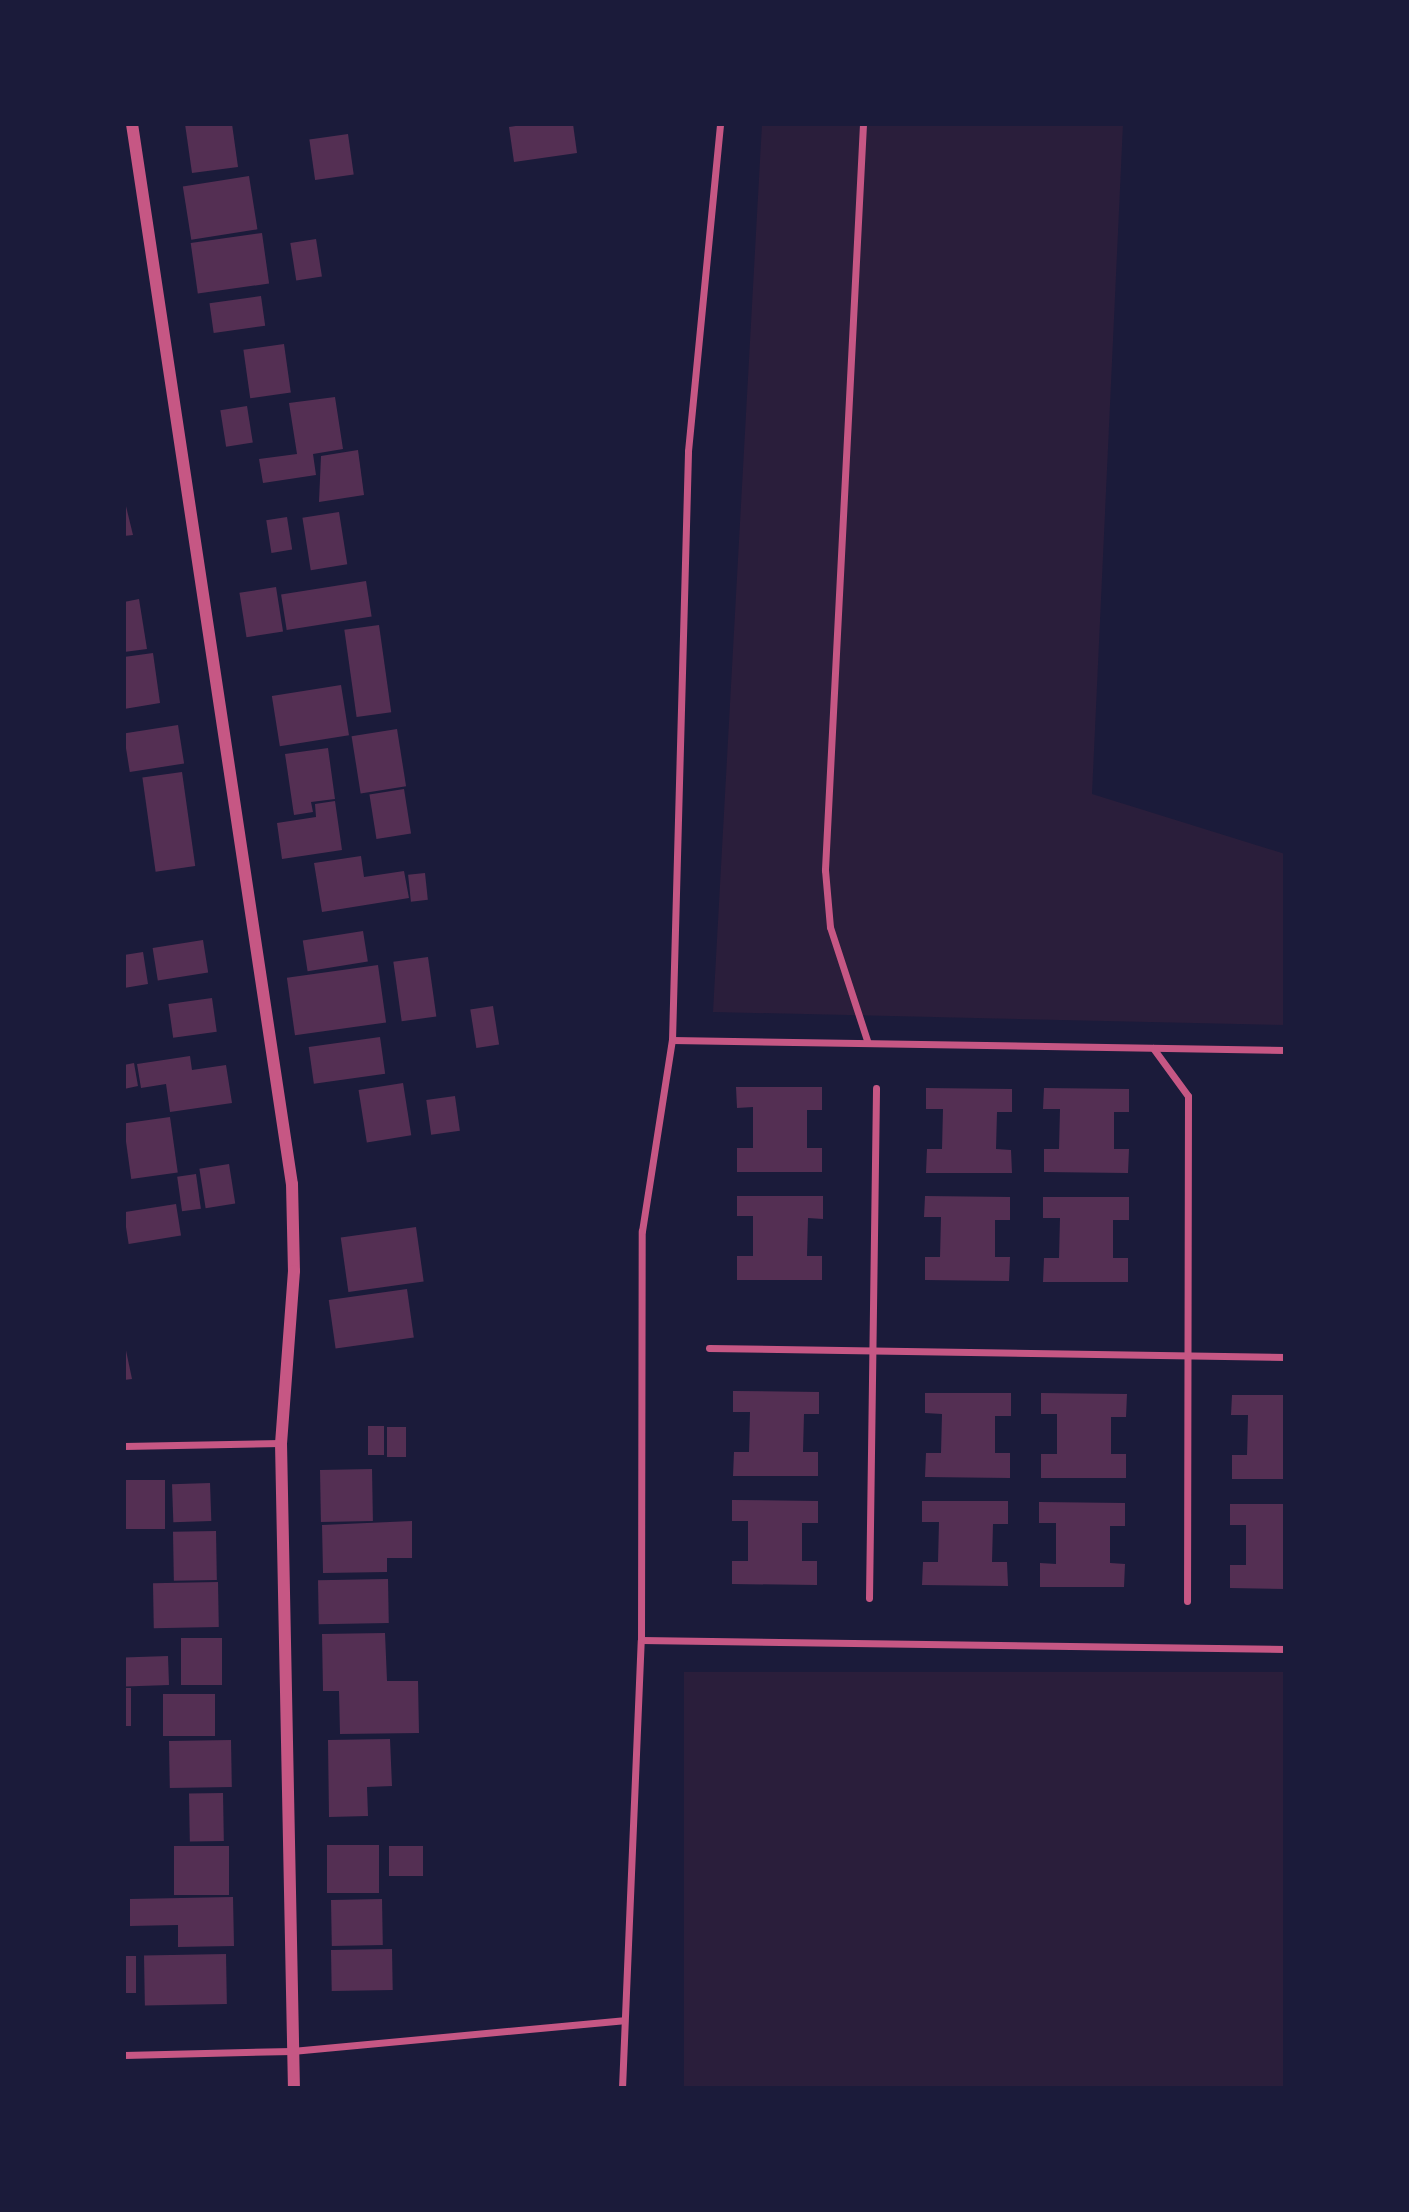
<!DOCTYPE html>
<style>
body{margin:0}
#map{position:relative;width:1409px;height:2212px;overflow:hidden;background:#1b1b3a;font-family:Figtree,sans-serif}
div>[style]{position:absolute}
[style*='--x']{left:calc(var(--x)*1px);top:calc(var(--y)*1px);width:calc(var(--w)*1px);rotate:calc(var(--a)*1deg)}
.green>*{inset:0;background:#2a1e3b;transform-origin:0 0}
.building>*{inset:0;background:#542f53;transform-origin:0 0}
.minor>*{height:7px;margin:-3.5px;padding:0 3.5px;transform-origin:3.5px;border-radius:3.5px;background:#c65784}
.tertiary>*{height:12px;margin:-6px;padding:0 6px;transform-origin:6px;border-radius:6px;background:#c65784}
span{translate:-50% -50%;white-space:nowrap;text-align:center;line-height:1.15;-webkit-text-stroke:6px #1b1b3a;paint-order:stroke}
.frame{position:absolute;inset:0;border:126px solid #1b1b3a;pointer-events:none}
</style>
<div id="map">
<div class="green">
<i style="clip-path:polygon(762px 124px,1123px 124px,1092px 794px,1285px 854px,1285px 1025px,713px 1012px)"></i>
<i style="left:684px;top:1672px;width:601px;height:416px"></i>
</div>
<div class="building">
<i style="clip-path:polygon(185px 124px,232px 124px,238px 167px,192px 173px)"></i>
<i style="clip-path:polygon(529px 124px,573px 124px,577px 153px,514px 162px,509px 127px)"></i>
<i style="left:348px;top:134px;width:41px;height:39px;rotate:82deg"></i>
<i style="left:249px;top:176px;width:54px;height:67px;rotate:81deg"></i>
<i style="left:262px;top:233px;width:51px;height:72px;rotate:82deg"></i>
<i style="left:316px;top:239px;width:38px;height:26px;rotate:81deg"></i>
<i style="left:261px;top:296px;width:30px;height:52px;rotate:82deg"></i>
<i style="left:284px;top:344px;width:49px;height:41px;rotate:82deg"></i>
<i style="clip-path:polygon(335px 397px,343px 449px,313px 454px,316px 475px,263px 483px,259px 459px,297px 454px,289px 403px)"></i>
<i style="left:247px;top:406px;width:37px;height:27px;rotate:81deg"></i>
<i style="clip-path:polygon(358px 450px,364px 495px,319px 502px,321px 456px)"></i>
<i style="clip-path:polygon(124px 498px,133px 535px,124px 536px)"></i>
<i style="left:339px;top:512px;width:53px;height:37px;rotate:81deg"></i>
<i style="left:287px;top:517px;width:33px;height:21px;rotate:81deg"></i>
<i style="left:366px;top:581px;width:36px;height:86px;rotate:81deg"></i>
<i style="left:276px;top:587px;width:45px;height:37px;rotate:81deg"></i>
<i style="clip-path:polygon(139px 599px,147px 649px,124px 652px,124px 602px)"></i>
<i style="left:379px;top:625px;width:88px;height:35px;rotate:82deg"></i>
<i style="clip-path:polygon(153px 653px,160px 703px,124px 709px,124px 657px)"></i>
<i style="left:341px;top:685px;width:51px;height:70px;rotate:81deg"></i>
<i style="left:178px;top:725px;width:39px;height:55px;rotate:81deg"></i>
<i style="left:397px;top:729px;width:58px;height:46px;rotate:81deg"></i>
<i style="clip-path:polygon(328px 748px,335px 799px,311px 802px,313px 812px,294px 815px,285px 754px)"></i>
<i style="left:182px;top:772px;width:95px;height:40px;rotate:82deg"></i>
<i style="left:404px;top:789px;width:45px;height:35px;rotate:81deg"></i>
<i style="clip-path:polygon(335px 801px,342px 850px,282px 859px,277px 823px,316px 817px,315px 804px)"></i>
<i style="clip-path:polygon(361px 856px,364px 877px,404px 871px,409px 898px,322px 912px,314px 863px)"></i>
<i style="left:425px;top:873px;width:27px;height:17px;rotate:84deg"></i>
<i style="left:363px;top:931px;width:31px;height:61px;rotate:81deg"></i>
<i style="left:203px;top:940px;width:33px;height:51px;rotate:81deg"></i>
<i style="clip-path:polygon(143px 952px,148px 984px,124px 988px,124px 955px)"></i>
<i style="left:428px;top:957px;width:60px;height:35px;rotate:82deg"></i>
<i style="left:378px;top:965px;width:58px;height:92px;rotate:82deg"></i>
<i style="left:212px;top:998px;width:34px;height:44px;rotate:82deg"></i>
<i style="left:493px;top:1006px;width:39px;height:23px;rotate:81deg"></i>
<i style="left:380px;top:1037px;width:37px;height:72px;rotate:82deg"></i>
<i style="clip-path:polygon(190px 1056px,192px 1070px,226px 1065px,232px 1103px,170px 1112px,166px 1084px,141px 1088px,137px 1064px)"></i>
<i style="clip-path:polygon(134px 1063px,138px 1086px,124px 1089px,124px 1065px)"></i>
<i style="left:403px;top:1083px;width:53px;height:45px;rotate:81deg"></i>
<i style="clip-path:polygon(736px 1087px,822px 1087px,822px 1110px,807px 1110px,807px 1148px,822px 1148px,822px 1172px,737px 1172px,737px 1148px,753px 1148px,753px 1107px,737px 1108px)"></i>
<i style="clip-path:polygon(926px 1088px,1012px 1089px,1012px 1112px,997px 1112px,996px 1149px,1011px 1150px,1012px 1173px,926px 1173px,927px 1149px,942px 1149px,943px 1109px,926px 1109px)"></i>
<i style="clip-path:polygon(1044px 1088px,1129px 1089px,1129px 1112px,1114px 1112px,1114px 1149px,1129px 1149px,1128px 1173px,1044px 1172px,1044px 1149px,1059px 1149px,1060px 1109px,1043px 1109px)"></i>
<i style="left:455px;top:1096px;width:35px;height:29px;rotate:82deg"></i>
<i style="left:170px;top:1117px;width:56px;height:47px;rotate:82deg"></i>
<i style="left:229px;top:1164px;width:40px;height:30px;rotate:81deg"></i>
<i style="left:196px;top:1174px;width:35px;height:19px;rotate:82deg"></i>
<i style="clip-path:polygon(737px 1196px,823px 1196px,823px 1219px,808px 1218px,807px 1256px,822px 1256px,822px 1280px,737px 1280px,737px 1256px,753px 1256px,753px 1216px,737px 1216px)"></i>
<i style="clip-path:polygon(925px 1196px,1010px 1197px,1010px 1220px,995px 1220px,995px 1257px,1010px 1257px,1009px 1281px,925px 1280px,925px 1257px,940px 1257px,941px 1217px,924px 1217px)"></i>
<i style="clip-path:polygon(1043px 1197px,1129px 1197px,1129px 1220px,1113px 1220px,1113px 1258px,1128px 1258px,1128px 1282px,1043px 1282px,1044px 1258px,1059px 1258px,1060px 1218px,1043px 1218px)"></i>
<i style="left:176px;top:1204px;width:32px;height:53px;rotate:81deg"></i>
<i style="left:416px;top:1227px;width:55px;height:76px;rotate:82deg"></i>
<i style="left:407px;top:1289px;width:49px;height:79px;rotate:82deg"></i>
<i style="clip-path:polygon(124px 1341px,132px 1379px,124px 1380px)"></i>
<i style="clip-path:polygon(733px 1391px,819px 1392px,819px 1414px,804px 1414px,803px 1452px,818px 1452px,818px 1476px,733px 1476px,734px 1452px,749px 1452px,750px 1412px,733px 1412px)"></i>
<i style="clip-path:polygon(925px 1393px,1011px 1393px,1011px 1416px,995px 1416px,995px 1453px,1010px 1453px,1010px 1478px,925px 1477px,926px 1453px,941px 1453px,942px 1414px,925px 1413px)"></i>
<i style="clip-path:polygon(1041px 1393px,1127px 1394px,1126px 1417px,1111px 1417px,1111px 1454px,1126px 1454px,1126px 1478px,1041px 1478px,1041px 1454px,1057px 1454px,1057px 1414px,1041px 1414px)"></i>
<i style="clip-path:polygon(1232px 1395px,1285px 1395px,1285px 1479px,1232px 1479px,1232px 1455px,1247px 1455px,1248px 1415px,1231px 1415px)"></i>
<i style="left:368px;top:1426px;width:16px;height:29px"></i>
<i style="left:406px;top:1427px;width:30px;height:19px;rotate:90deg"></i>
<i style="left:372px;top:1469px;width:52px;height:52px;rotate:89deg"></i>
<i style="left:124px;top:1480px;width:41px;height:49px"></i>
<i style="left:210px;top:1483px;width:38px;height:38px;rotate:88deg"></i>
<i style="clip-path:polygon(732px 1500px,818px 1501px,818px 1523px,802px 1523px,802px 1561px,817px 1561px,817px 1585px,732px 1584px,732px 1561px,748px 1561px,748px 1521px,732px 1521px)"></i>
<i style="clip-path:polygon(922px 1501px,1008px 1501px,1008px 1524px,993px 1524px,992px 1562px,1007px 1562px,1008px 1586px,922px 1585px,923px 1562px,938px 1562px,939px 1522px,922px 1522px)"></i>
<i style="clip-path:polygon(1039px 1502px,1125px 1503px,1125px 1526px,1110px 1526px,1110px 1563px,1125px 1564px,1124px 1587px,1040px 1587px,1040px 1563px,1056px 1564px,1056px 1523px,1039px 1523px)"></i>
<i style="clip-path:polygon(1230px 1504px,1285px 1504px,1285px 1589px,1230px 1588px,1230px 1565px,1246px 1565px,1246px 1525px,1230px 1525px)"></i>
<i style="clip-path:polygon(412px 1521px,412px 1558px,387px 1558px,387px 1572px,323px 1573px,322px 1525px)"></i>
<i style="left:216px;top:1531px;width:49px;height:43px;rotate:89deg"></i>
<i style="left:388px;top:1579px;width:44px;height:70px;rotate:89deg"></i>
<i style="left:218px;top:1582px;width:45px;height:65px;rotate:89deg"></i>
<i style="clip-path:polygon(385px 1633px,387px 1681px,418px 1681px,419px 1733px,340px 1734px,339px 1691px,323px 1691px,322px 1634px)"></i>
<i style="left:181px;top:1638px;width:41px;height:47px"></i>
<i style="left:168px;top:1656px;width:29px;height:44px;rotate:88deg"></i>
<i style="left:124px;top:1688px;width:7px;height:38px"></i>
<i style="left:163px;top:1694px;width:52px;height:42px"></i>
<i style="clip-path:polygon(390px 1739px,392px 1786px,367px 1787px,368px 1816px,329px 1817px,328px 1740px)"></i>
<i style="left:231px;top:1740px;width:47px;height:62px;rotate:89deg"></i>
<i style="left:223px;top:1793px;width:48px;height:34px;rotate:89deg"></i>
<i style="left:327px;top:1845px;width:52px;height:48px"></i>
<i style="left:174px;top:1846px;width:55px;height:49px"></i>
<i style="left:389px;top:1846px;width:34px;height:30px"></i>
<i style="clip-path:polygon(233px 1897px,234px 1946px,178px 1947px,178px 1925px,130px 1926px,130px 1899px)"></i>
<i style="left:382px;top:1899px;width:46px;height:51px;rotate:89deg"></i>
<i style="left:392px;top:1949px;width:41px;height:61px;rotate:89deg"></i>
<i style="left:226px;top:1954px;width:50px;height:82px;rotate:89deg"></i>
<i style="left:124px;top:1956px;width:12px;height:37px"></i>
</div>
<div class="minor">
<i style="--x:863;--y:124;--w:747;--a:92.92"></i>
<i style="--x:825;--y:870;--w:57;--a:85"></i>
<i style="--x:830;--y:927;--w:122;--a:71.9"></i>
<i style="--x:672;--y:1040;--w:613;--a:0.93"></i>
<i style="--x:1153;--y:1048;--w:59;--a:53.9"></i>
<i style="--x:1188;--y:1096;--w:505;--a:90.11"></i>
<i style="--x:709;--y:1348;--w:576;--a:0.9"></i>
<i style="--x:124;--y:1446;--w:157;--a:-1.1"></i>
<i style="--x:869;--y:1598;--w:510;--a:-89.21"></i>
<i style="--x:641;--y:1640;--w:644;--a:0.8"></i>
<i style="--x:124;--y:2055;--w:168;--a:-1.4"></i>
<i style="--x:292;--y:2051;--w:333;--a:-5.3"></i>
<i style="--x:622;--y:2088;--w:448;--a:-87.6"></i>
<i style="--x:641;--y:1640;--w:409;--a:-89.9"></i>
<i style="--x:642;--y:1231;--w:193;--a:-81.1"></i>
<i style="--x:672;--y:1040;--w:589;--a:-88.44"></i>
<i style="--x:688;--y:451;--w:329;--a:-84.4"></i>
</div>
<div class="tertiary">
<i style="--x:132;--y:124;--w:1072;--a:81.42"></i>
<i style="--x:292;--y:1184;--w:87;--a:88.7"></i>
<i style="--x:294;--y:1271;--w:172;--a:94.3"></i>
<i style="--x:281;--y:1443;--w:645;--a:88.85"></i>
</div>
<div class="frame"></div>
</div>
